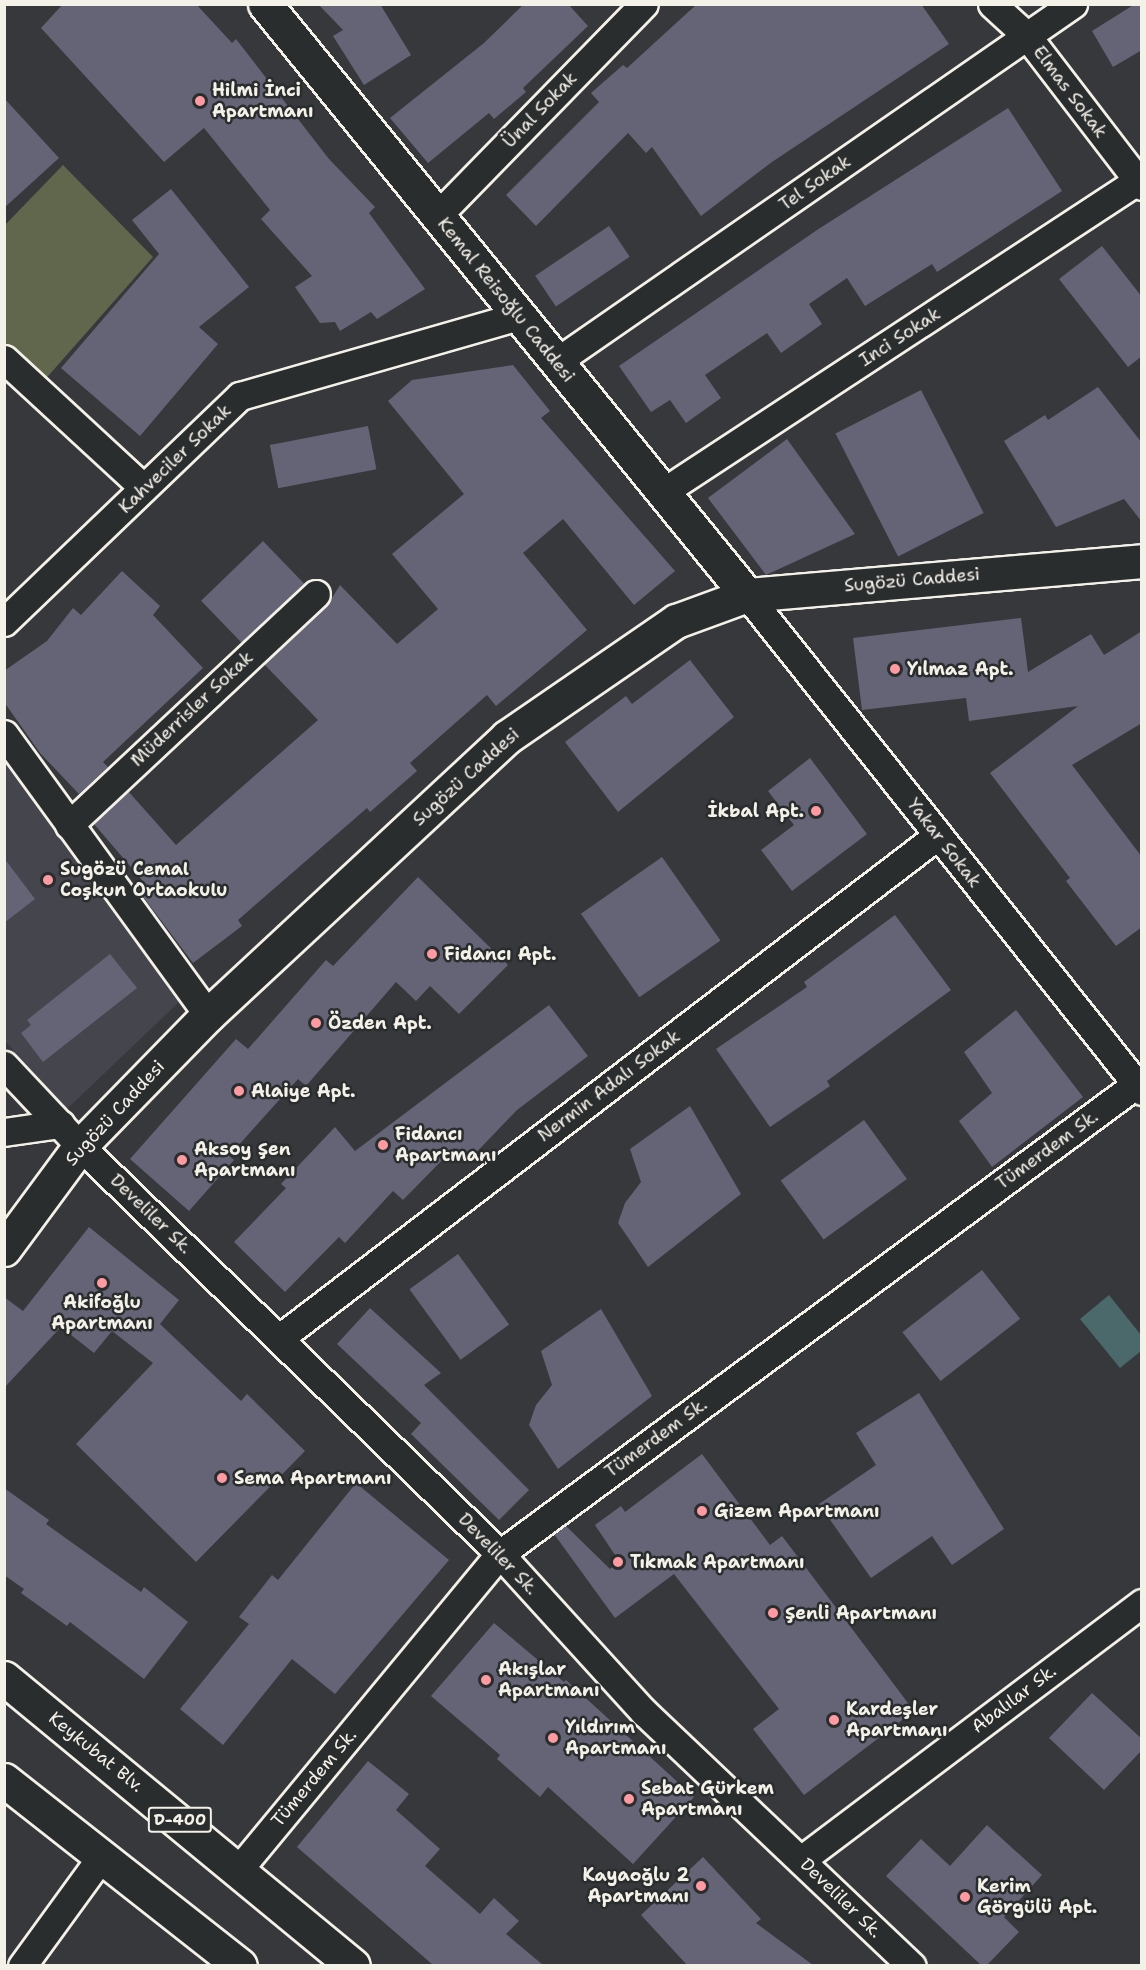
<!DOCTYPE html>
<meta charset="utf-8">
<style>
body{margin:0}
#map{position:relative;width:1146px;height:1970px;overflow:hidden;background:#36383c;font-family:"Shantell Sans",sans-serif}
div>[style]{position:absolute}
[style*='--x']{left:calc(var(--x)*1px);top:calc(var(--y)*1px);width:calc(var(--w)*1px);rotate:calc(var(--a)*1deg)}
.built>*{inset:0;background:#44454d}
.green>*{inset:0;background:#60674d}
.water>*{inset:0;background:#4b696b}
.building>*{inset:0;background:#646476;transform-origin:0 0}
.roads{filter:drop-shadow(2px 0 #f4f1e8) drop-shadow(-2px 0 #f4f1e8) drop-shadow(0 2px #f4f1e8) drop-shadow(0 -2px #f4f1e8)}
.minor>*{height:27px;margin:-13.5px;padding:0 13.5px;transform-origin:13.5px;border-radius:13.5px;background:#2a2d2e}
.tertiary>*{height:33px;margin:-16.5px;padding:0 16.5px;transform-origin:16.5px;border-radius:16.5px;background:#2a2d2e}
.trunk>*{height:33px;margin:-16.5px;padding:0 16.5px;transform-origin:16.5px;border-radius:16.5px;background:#2a2d2e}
.dots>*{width:16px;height:16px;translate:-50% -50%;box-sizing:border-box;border:3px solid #2a2d2e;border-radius:50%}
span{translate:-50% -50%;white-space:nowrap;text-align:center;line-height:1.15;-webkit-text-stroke:5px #2a2d2e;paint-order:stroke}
.shield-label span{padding:2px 4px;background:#2a2d2e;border:2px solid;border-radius:4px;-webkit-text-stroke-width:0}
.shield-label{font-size:16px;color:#f4f1e8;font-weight:700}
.poi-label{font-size:18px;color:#f4f1e8;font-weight:700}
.left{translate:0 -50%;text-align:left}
.right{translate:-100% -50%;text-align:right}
.street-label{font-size:18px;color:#f4f1e8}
.frame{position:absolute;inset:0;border:6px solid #f4f1e8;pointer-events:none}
</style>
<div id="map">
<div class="built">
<i style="clip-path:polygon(4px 759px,179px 1002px,67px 1109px,5px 1041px)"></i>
</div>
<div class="green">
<i style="clip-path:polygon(63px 165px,153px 257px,42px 383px,5px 348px,4px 226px)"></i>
</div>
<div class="water">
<i style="clip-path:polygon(1109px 1295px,1141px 1335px,1141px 1351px,1120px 1368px,1080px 1319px)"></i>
</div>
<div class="building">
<i style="clip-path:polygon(63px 4px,196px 4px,232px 43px,236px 39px,329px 159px,375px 207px,369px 213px,425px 289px,377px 319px,371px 312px,340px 331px,335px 322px,320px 323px,295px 287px,312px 276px,261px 219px,270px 210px,204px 128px,164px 162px,41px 28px)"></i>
<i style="clip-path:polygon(318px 4px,380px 4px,411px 55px,364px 85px,333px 36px,343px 30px)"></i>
<i style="clip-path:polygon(524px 4px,568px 4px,588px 26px,523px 88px,526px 92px,494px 119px,489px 113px,428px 163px,390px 118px,484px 43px)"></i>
<i style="clip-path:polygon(697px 4px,921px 4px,949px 44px,772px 162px,701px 216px,652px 147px,646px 153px,628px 133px,536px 226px,506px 195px,599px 102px,591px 93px,623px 65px,627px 68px)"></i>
<i style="clip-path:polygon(1135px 4px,1142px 4px,1142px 50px,1113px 67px,1092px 31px)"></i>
<i style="clip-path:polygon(4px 98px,59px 158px,4px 208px)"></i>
<i style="clip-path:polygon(1008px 108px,1062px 191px,937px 272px,932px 264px,865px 306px,847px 278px,809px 304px,822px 324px,781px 353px,767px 333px,705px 375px,721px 398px,686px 423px,670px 400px,651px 412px,619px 366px,817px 230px)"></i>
<i style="clip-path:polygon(171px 189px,249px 287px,199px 327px,218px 344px,140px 436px,61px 368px,159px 254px,132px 220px)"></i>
<i style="left:609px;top:226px;width:37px;height:89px;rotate:56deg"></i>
<i style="clip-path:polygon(1102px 246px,1142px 297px,1142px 356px,1128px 367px,1059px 279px)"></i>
<i style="clip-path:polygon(513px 365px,550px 411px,541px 418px,675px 571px,634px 605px,563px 519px,523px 553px,587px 630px,496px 706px,487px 695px,410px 763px,417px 771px,370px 812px,367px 808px,238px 920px,242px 926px,193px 963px,135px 886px,142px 880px,94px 824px,128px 791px,176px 845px,318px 720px,264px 664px,327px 606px,340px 585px,397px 644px,438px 609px,392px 554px,464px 494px,388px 401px,412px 380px)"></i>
<i style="clip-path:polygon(1098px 387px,1142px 443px,1142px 522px,1124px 499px,1056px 527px,1004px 441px,1045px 415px,1048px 420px)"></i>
<i style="left:921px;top:390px;width:138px;height:96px;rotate:63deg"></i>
<i style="left:368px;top:426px;width:44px;height:100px;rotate:79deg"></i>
<i style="clip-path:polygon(787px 439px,855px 534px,766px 575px,708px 498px)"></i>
<i style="left:263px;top:541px;width:59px;height:86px;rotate:46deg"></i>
<i style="clip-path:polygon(122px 571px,160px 606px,153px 615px,203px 668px,103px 762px,108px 767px,79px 794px,40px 753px,4px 702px,4px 671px,47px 641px,73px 608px,81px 615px)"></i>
<i style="clip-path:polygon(1021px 618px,1028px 672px,1091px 634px,1104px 655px,1142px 631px,1142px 723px,1072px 765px,1142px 857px,1142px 927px,1116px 946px,1066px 881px,1070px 878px,990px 773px,1078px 706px,969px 721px,966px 698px,862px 710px,853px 638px)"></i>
<i style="clip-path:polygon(690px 660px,734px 717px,618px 812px,565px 742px,626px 696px,632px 704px)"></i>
<i style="clip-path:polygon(810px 758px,867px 834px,792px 891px,761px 850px,794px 825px,768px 791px)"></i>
<i style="left:662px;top:857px;width:102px;height:99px;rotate:55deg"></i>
<i style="clip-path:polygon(4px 858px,35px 899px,4px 923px)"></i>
<i style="clip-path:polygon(418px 877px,508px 965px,459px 1014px,430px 986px,416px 1001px,396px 982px,306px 1086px,298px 1079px,229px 1156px,234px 1160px,189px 1211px,130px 1159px,236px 1039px,248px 1049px,326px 960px,333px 966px)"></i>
<i style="clip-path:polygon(895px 915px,951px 990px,827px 1081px,830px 1086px,770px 1127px,716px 1049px,807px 987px,804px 982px)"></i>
<i style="clip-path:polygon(110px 954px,137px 988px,43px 1062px,21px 1033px,31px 1025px,27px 1020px)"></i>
<i style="clip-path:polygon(549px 1005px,588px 1056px,517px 1110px,468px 1161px,454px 1148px,403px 1200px,393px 1191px,345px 1243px,339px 1237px,285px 1292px,234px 1242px,286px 1188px,281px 1184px,335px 1127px,355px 1151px)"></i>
<i style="clip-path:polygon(1016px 1010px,1083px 1097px,992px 1167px,959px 1121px,992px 1093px,964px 1052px)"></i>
<i style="clip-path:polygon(690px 1106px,741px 1194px,648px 1267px,618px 1223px,625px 1203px,641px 1182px,630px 1149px)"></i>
<i style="left:864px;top:1120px;width:73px;height:103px;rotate:54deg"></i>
<i style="clip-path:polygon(89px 1227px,179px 1300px,160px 1324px,241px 1401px,247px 1394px,305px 1451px,196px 1562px,76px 1444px,153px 1363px,112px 1331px,94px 1353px,61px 1327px,4px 1388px,4px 1297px,23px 1311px)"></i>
<i style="left:458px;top:1254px;width:87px;height:60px;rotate:54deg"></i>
<i style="left:982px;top:1270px;width:62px;height:101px;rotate:52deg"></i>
<i style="clip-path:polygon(370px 1308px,441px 1373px,424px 1385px,529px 1490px,499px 1520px,411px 1434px,421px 1423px,337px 1344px)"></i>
<i style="clip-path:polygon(601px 1309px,652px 1396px,558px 1469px,529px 1425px,536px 1405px,552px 1385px,541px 1351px)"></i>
<i style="clip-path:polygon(919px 1393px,1004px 1529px,952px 1565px,932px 1536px,871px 1578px,819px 1504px,876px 1465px,856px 1433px)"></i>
<i style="clip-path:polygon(702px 1454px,770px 1545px,782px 1536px,914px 1711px,804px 1795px,753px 1729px,779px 1709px,674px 1574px,615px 1618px,554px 1534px,565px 1525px,610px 1569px,619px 1561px,595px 1525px,621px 1506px,625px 1512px)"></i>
<i style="clip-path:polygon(356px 1483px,449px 1560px,335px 1694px,292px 1659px,223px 1745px,180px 1709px,249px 1624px,239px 1617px,272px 1575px,278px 1580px)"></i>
<i style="clip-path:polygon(4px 1488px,49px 1520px,46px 1524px,141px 1592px,144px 1587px,188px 1622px,144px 1679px,70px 1622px,67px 1626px,21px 1593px,24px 1589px,4px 1575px)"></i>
<i style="clip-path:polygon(494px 1623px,564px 1682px,566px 1680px,694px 1797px,633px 1864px,548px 1787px,540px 1797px,497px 1759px,500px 1755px,431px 1696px)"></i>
<i style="clip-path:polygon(1092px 1693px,1142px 1739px,1142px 1750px,1104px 1790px,1049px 1738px)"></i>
<i style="clip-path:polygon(368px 1761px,409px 1794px,396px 1810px,440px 1849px,425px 1866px,480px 1914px,494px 1898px,519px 1921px,506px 1934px,543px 1965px,433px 1965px,297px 1847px)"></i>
<i style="clip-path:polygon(987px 1825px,1042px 1875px,1004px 1917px,1019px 1932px,987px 1965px,981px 1965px,886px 1876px,921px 1839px,950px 1866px)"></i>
<i style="clip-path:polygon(703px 1857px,761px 1919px,756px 1923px,813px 1965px,687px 1965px,641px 1915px)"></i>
</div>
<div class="roads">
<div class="minor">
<i style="--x:992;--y:4;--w:47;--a:42.4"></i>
<i style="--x:1027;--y:36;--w:189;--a:52.5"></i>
<i style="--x:437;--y:216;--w:296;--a:-45.7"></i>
<i style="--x:4;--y:359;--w:190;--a:42.7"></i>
<i style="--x:556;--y:362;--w:629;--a:-34.7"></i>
<i style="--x:663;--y:492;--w:567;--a:-33.27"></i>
<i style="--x:747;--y:595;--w:634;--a:51.47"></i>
<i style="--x:4;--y:622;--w:327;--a:-43.8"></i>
<i style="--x:240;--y:396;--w:290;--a:-16"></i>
<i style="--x:4;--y:734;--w:347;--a:54"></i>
<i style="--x:69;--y:825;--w:338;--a:-43.1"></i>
<i style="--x:4;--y:1065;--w:111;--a:46.8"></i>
<i style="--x:80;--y:1146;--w:586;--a:44.17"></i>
<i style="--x:500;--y:1554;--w:214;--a:47.7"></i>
<i style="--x:644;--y:1712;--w:369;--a:43.5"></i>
<i style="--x:4;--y:1132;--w:57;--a:-8.1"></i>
<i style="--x:281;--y:1337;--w:827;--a:-37.38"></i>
<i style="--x:801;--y:1860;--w:427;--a:-37"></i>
<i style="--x:239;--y:1869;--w:409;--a:-50.4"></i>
<i style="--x:500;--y:1554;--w:798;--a:-36.44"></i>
<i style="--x:22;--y:1966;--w:136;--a:-54"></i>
</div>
<div class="tertiary">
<i style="--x:265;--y:4;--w:763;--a:50.8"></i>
<i style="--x:4;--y:1249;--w:128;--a:-53.6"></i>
<i style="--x:80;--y:1146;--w:183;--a:-45.7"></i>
<i style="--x:208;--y:1015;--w:408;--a:-42.9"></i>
<i style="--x:507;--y:737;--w:205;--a:-34.5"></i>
<i style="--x:676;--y:621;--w:76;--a:-20.1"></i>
<i style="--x:747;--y:595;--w:396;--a:-4.9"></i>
</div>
<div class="trunk">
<i style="--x:4;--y:1678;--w:452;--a:39.5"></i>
<i style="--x:4;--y:1780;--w:300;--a:38.2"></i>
</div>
</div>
<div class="dots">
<i style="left:200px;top:101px;background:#ff9aa2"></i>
<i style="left:895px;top:669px;background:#ff9aa2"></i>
<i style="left:816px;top:811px;background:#ff9aa2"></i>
<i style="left:48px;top:880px;background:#ff9aa2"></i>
<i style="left:432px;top:954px;background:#ff9aa2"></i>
<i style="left:316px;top:1023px;background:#ff9aa2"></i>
<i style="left:239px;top:1091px;background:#ff9aa2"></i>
<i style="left:383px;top:1145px;background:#ff9aa2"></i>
<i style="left:182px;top:1160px;background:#ff9aa2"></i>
<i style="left:102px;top:1283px;background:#ff9aa2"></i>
<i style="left:222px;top:1478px;background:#ff9aa2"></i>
<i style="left:702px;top:1511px;background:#ff9aa2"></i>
<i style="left:618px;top:1562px;background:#ff9aa2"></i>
<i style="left:773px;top:1613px;background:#ff9aa2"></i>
<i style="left:486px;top:1680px;background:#ff9aa2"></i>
<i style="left:834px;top:1720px;background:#ff9aa2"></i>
<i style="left:553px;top:1738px;background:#ff9aa2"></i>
<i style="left:629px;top:1799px;background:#ff9aa2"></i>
<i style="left:701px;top:1886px;background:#ff9aa2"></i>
<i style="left:965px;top:1897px;background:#ff9aa2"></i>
</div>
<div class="shield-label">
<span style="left:180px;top:1820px">D-400</span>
</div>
<div class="poi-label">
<span class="left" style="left:212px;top:101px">Hilmi İnci<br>Apartmanı</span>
<span class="left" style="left:907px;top:669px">Yılmaz Apt.</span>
<span class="right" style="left:804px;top:811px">İkbal Apt.</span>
<span class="left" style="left:60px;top:880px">Sugözü Cemal<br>Coşkun Ortaokulu</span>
<span class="left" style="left:444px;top:954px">Fidancı Apt.</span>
<span class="left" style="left:328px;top:1023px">Özden Apt.</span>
<span class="left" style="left:251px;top:1091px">Alaiye Apt.</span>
<span class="left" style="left:395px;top:1145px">Fidancı<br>Apartmanı</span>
<span class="left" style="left:194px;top:1160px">Aksoy Şen<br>Apartmanı</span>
<span style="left:102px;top:1313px">Akifoğlu<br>Apartmanı</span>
<span class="left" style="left:234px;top:1478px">Sema Apartmanı</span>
<span class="left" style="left:714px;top:1511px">Gizem Apartmanı</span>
<span class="left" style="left:630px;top:1562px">Tıkmak Apartmanı</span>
<span class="left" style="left:785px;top:1613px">Şenli Apartmanı</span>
<span class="left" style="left:498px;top:1680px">Akışlar<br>Apartmanı</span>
<span class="left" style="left:846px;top:1720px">Kardeşler<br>Apartmanı</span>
<span class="left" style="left:565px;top:1738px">Yıldırım<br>Apartmanı</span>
<span class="left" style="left:641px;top:1799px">Sebat Gürkem<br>Apartmanı</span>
<span class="right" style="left:689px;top:1886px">Kayaoğlu 2<br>Apartmanı</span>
<span class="left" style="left:977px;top:1897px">Kerim<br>Görgülü Apt.</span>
</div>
<div class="street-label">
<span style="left:1070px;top:92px;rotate:53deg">Elmas Sokak</span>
<span style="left:540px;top:110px;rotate:-46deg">Ünal Sokak</span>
<span style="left:815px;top:183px;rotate:-35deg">Tel Sokak</span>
<span style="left:506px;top:300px;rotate:51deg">Kemal Reisoğlu Caddesi</span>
<span style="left:900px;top:337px;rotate:-33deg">Inci Sokak</span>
<span style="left:175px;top:459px;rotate:-44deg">Kahveciler Sokak</span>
<span style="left:912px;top:580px;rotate:-5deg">Sugözü Caddesi</span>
<span style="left:192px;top:709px;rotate:-43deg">Müderrisler Sokak</span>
<span style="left:466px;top:777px;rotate:-42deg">Sugözü Caddesi</span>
<span style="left:944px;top:843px;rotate:52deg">Yakar Sokak</span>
<span style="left:609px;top:1086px;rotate:-37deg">Nermin Adalı Sokak</span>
<span style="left:115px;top:1113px;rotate:-47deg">Sugözü Caddesi</span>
<span style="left:1047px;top:1150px;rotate:-36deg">Tümerdem Sk.</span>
<span style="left:151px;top:1214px;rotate:44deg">Develiler Sk.</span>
<span style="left:656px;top:1438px;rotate:-36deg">Tümerdem Sk.</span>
<span style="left:498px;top:1554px;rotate:46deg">Develiler Sk.</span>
<span style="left:1014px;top:1699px;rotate:-37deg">Abalılar Sk.</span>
<span style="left:96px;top:1752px;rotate:39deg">Keykubat Blv.</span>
<span style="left:314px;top:1778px;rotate:-50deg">Tümerdem Sk.</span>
<span style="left:841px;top:1898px;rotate:44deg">Develiler Sk.</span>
</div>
<div class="frame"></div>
</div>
